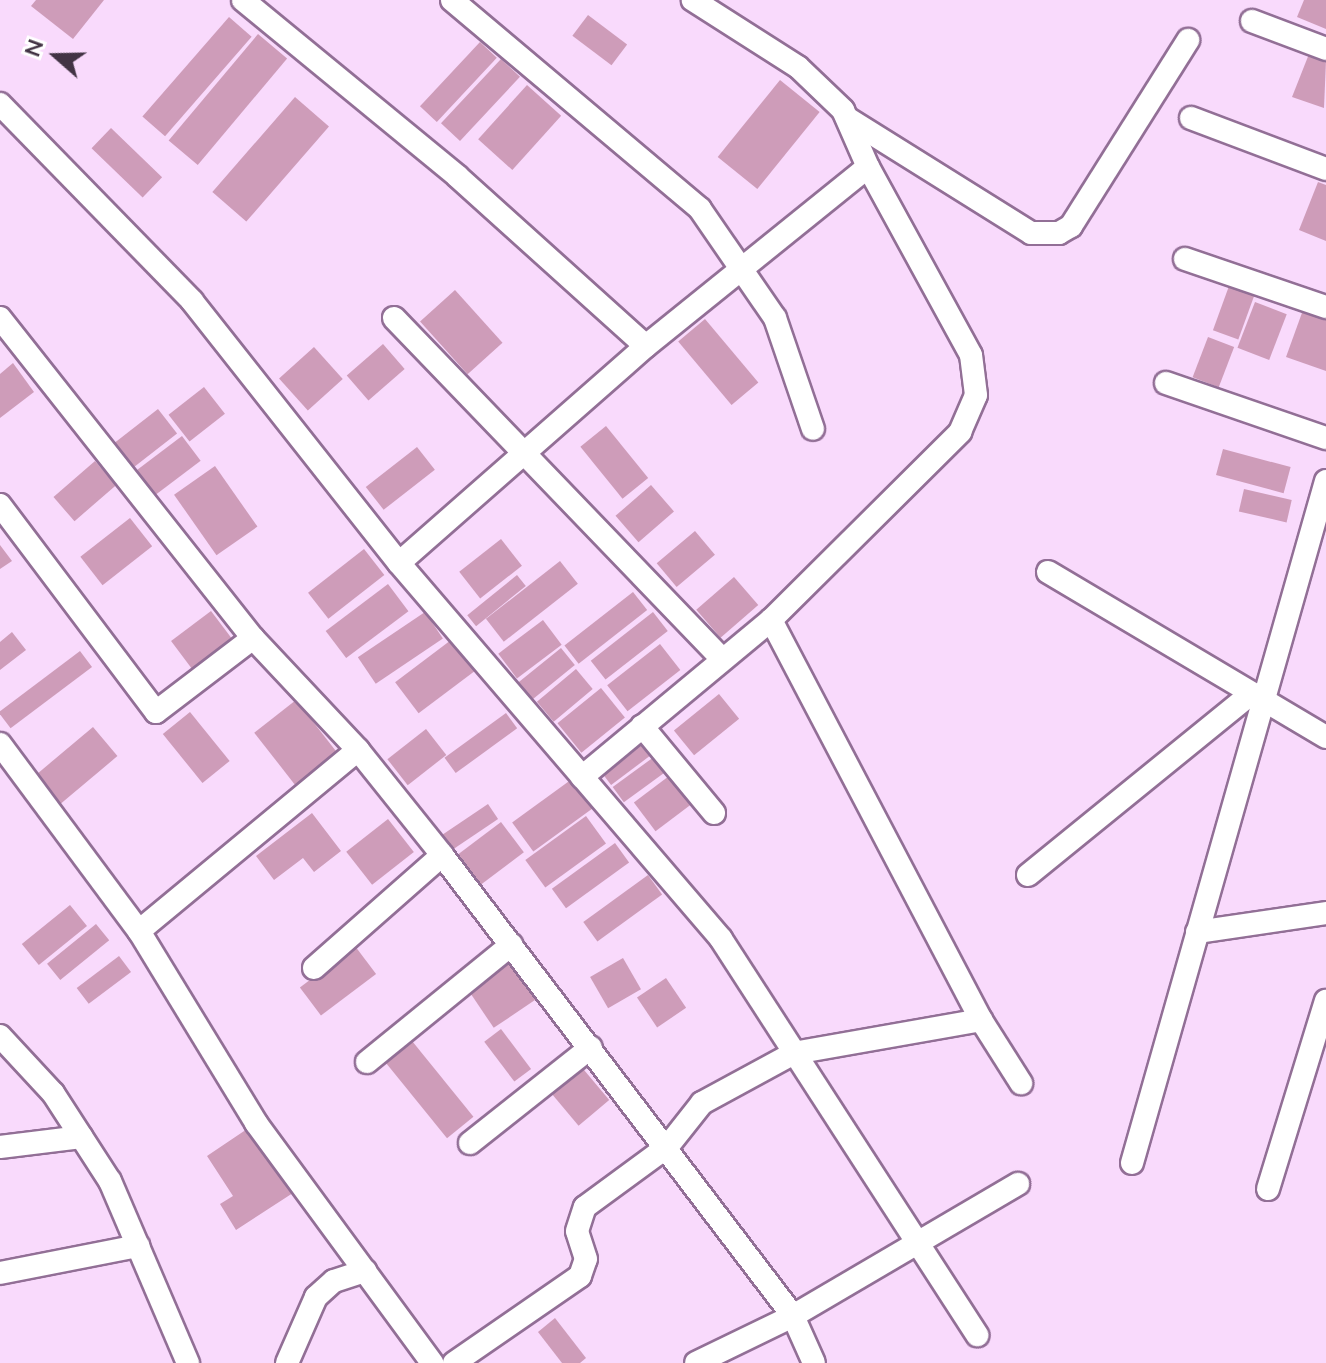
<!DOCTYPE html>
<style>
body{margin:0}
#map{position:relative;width:1326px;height:1363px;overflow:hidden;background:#f9dafc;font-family:Mulish,sans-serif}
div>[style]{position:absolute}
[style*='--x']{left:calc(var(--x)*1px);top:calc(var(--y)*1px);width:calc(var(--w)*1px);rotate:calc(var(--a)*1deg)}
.building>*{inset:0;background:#ce9cb9;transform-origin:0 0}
.roads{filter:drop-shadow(2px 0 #926f96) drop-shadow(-2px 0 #926f96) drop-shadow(0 2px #926f96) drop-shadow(0 -2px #926f96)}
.street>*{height:22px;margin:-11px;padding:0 11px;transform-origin:11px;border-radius:11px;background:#fff}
span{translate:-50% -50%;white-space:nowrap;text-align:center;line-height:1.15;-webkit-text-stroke:6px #fff;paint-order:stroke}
.north{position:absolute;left:16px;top:16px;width:80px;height:80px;-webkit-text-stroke:6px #fff;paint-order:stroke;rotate:290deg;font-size:22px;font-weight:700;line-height:32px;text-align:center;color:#423344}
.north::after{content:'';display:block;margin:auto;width:28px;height:36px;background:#423344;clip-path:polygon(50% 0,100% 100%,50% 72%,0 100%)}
</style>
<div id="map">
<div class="building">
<i style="clip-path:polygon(36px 0,104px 0,73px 39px,31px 6px)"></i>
<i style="clip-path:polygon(1304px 0,1326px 0,1326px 29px,1297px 17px)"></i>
<i style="left:588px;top:15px;width:49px;height:26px;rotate:37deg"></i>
<i style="left:229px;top:17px;width:30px;height:132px;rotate:41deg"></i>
<i style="left:258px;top:34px;width:38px;height:139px;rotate:40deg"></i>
<i style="left:480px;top:42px;width:23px;height:88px;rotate:43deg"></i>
<i style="clip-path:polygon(1309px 54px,1326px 60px,1324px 108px,1292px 97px)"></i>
<i style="left:501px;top:59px;width:26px;height:88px;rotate:43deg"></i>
<i style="left:780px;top:80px;width:51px;height:99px;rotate:39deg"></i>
<i style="left:527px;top:85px;width:46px;height:73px;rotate:42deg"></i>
<i style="left:295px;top:97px;width:45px;height:126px;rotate:41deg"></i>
<i style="left:111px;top:128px;width:71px;height:28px;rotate:44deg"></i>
<i style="clip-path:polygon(1318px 182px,1326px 185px,1326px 241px,1299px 230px)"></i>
<i style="left:1229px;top:286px;width:27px;height:47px;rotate:20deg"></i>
<i style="left:455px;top:290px;width:71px;height:47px;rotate:48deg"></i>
<i style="left:1255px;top:302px;width:34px;height:49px;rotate:21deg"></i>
<i style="clip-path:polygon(1303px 310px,1326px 318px,1326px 371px,1286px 357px)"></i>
<i style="left:705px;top:319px;width:83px;height:35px;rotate:50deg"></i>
<i style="left:1208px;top:337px;width:28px;height:43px;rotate:21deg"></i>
<i style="left:383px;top:344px;width:33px;height:48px;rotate:49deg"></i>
<i style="left:314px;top:347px;width:43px;height:47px;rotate:48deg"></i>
<i style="clip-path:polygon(13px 363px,34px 392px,0 418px,0 374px)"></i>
<i style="left:204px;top:387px;width:34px;height:45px;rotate:52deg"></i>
<i style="left:158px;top:409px;width:31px;height:55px;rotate:52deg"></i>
<i style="left:606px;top:426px;width:67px;height:33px;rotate:51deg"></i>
<i style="left:182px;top:436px;width:31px;height:58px;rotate:53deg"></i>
<i style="left:417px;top:447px;width:29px;height:65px;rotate:52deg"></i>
<i style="left:1223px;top:449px;width:70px;height:27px;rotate:15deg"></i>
<i style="left:95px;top:461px;width:32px;height:55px;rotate:49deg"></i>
<i style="left:215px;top:466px;width:74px;height:50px;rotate:55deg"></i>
<i style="left:651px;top:485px;width:35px;height:47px;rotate:49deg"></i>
<i style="left:1244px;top:489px;width:49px;height:23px;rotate:13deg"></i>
<i style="left:130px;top:518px;width:36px;height:63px;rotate:52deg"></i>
<i style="left:695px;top:531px;width:31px;height:50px;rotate:50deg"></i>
<i style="left:501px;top:539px;width:34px;height:53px;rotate:52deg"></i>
<i style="clip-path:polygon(0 545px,12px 561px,0 569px)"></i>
<i style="left:364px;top:549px;width:33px;height:71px;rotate:52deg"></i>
<i style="left:560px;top:561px;width:29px;height:94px;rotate:52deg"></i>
<i style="left:517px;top:575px;width:14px;height:64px;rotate:51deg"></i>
<i style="left:734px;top:577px;width:37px;height:50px;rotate:49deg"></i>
<i style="left:388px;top:584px;width:34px;height:78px;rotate:53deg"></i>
<i style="left:633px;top:592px;width:23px;height:87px;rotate:52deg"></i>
<i style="left:211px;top:611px;width:38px;height:50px;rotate:53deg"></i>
<i style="left:425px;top:612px;width:32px;height:81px;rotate:56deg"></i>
<i style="left:653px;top:612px;width:24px;height:79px;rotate:52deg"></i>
<i style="left:543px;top:620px;width:31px;height:56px;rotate:53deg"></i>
<i style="clip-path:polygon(12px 632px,26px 650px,0 670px,0 642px)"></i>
<i style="left:459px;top:634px;width:39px;height:80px;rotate:53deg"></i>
<i style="left:660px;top:644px;width:33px;height:67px;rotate:52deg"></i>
<i style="left:561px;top:648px;width:22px;height:55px;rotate:51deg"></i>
<i style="left:80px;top:651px;width:20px;height:102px;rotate:53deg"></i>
<i style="left:576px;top:669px;width:26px;height:51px;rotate:50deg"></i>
<i style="left:601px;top:688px;width:38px;height:56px;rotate:51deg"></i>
<i style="left:719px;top:694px;width:32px;height:58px;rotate:51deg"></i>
<i style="left:296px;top:700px;width:67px;height:53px;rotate:52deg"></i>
<i style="left:190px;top:712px;width:63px;height:35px;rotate:51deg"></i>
<i style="left:506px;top:713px;width:19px;height:76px;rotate:54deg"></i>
<i style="left:93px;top:727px;width:38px;height:78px;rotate:50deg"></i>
<i style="left:426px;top:729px;width:33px;height:49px;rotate:52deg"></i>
<i style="left:646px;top:740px;width:15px;height:55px;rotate:53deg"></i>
<i style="left:658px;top:754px;width:19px;height:56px;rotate:54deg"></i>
<i style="left:673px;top:773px;width:36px;height:49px;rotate:53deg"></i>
<i style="left:572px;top:779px;width:36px;height:74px;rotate:54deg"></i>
<i style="left:488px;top:804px;width:18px;height:60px;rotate:56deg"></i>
<i style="clip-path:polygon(312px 813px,341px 851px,314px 872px,303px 858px,274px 880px,256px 856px)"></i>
<i style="left:586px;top:816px;width:34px;height:75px;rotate:54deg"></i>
<i style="left:388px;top:819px;width:42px;height:53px;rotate:52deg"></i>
<i style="left:501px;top:822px;width:38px;height:54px;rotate:53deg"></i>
<i style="left:615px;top:843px;width:24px;height:78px;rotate:54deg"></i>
<i style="left:648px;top:875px;width:24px;height:80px;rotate:54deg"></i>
<i style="left:70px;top:905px;width:27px;height:62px;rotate:51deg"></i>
<i style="left:96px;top:924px;width:21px;height:63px;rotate:51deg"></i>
<i style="left:355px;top:946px;width:35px;height:69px;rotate:53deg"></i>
<i style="left:119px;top:956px;width:20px;height:53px;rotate:53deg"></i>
<i style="left:623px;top:958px;width:36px;height:38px;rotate:60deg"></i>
<i style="left:510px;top:959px;width:48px;height:52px;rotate:56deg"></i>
<i style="left:666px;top:978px;width:36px;height:35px;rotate:56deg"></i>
<i style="left:501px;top:1029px;width:50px;height:21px;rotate:53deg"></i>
<i style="left:408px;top:1036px;width:104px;height:34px;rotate:51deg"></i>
<i style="left:579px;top:1064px;width:47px;height:40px;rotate:50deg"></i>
<i style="clip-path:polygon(253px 1125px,296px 1191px,236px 1230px,220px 1204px,233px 1196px,207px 1156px)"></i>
<i style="clip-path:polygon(555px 1318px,586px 1358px,580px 1363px,562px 1363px,538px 1332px)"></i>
</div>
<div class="roads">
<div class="street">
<i style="--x:243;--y:0;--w:277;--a:39.4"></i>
<i style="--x:457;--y:176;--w:254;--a:42"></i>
<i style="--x:452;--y:0;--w:324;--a:40.1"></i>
<i style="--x:700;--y:209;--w:132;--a:55.5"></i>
<i style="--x:775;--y:318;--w:117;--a:71.1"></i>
<i style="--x:1252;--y:21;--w:79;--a:20.7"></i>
<i style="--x:0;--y:104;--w:275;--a:45.7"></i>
<i style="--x:192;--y:301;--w:334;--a:51.7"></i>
<i style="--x:399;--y:563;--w:495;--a:49.4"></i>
<i style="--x:721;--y:939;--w:472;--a:57.1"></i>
<i style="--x:847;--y:118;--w:217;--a:32"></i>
<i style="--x:1031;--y:233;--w:28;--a:0"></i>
<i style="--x:1059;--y:233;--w:14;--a:-30"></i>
<i style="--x:1071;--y:226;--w:220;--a:-57.8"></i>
<i style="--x:1191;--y:118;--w:144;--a:20.7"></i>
<i style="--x:1185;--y:259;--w:149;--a:18.8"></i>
<i style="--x:0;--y:318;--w:408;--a:51.7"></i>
<i style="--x:253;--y:638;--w:154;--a:46.8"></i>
<i style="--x:358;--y:750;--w:134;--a:51.3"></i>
<i style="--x:442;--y:855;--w:579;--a:52.71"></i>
<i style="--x:793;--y:1316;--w:51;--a:65.9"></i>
<i style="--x:394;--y:318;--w:473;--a:46.1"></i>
<i style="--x:1166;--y:383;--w:169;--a:19"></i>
<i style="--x:0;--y:505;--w:259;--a:53"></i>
<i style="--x:156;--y:712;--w:122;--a:-37.3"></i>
<i style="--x:399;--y:563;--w:329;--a:-41.3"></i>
<i style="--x:646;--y:346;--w:285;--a:-38.9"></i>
<i style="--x:1048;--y:572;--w:323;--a:30.7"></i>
<i style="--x:771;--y:620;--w:452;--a:62.3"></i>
<i style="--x:981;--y:1020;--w:75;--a:57.6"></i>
<i style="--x:642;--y:726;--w:113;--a:50.4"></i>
<i style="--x:0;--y:744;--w:233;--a:53.4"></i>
<i style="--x:139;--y:931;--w:225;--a:58.6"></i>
<i style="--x:256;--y:1123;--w:298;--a:53.7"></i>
<i style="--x:582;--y:777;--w:246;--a:-39.7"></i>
<i style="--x:771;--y:620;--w:267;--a:-44.8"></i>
<i style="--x:960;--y:432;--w:40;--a:-66.6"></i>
<i style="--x:976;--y:395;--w:40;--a:-97.1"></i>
<i style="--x:971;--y:355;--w:214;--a:-118.7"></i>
<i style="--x:868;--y:167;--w:62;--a:-113.7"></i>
<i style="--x:843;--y:110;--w:62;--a:-136.3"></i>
<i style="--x:798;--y:67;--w:125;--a:-147.5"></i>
<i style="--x:1028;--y:875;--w:287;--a:-39.1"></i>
<i style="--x:139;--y:931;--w:284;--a:-39.6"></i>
<i style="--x:1197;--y:932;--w:130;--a:-8.4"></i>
<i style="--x:314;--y:968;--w:171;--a:-41.4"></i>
<i style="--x:0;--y:1036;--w:78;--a:47.1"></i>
<i style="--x:53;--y:1093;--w:105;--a:57.1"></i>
<i style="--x:110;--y:1181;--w:198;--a:66.8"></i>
<i style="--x:367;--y:1062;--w:186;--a:-39.1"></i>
<i style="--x:470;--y:1143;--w:154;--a:-38.4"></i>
<i style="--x:0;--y:1147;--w:82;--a:-7"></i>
<i style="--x:1132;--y:1163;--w:709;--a:-74.12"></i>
<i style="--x:1268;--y:1189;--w:197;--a:-72.9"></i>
<i style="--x:0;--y:1273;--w:141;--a:-11.1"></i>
<i style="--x:287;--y:1363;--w:72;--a:-66.3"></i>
<i style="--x:316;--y:1297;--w:24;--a:-42"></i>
<i style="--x:334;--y:1281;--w:33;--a:-18"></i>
<i style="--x:454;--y:1363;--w:153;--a:-34.6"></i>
<i style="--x:580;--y:1276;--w:18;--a:-71"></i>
<i style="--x:586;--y:1259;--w:29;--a:-108"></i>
<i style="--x:577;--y:1231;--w:25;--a:-72"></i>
<i style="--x:585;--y:1207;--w:103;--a:-36.3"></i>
<i style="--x:668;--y:1146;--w:55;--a:-51.7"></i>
<i style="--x:702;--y:1103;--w:105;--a:-28.5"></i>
<i style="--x:794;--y:1053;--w:190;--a:-10"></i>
<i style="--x:696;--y:1363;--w:108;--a:-25.9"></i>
<i style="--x:793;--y:1316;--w:261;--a:-30.4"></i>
</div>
</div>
<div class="north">N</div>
</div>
